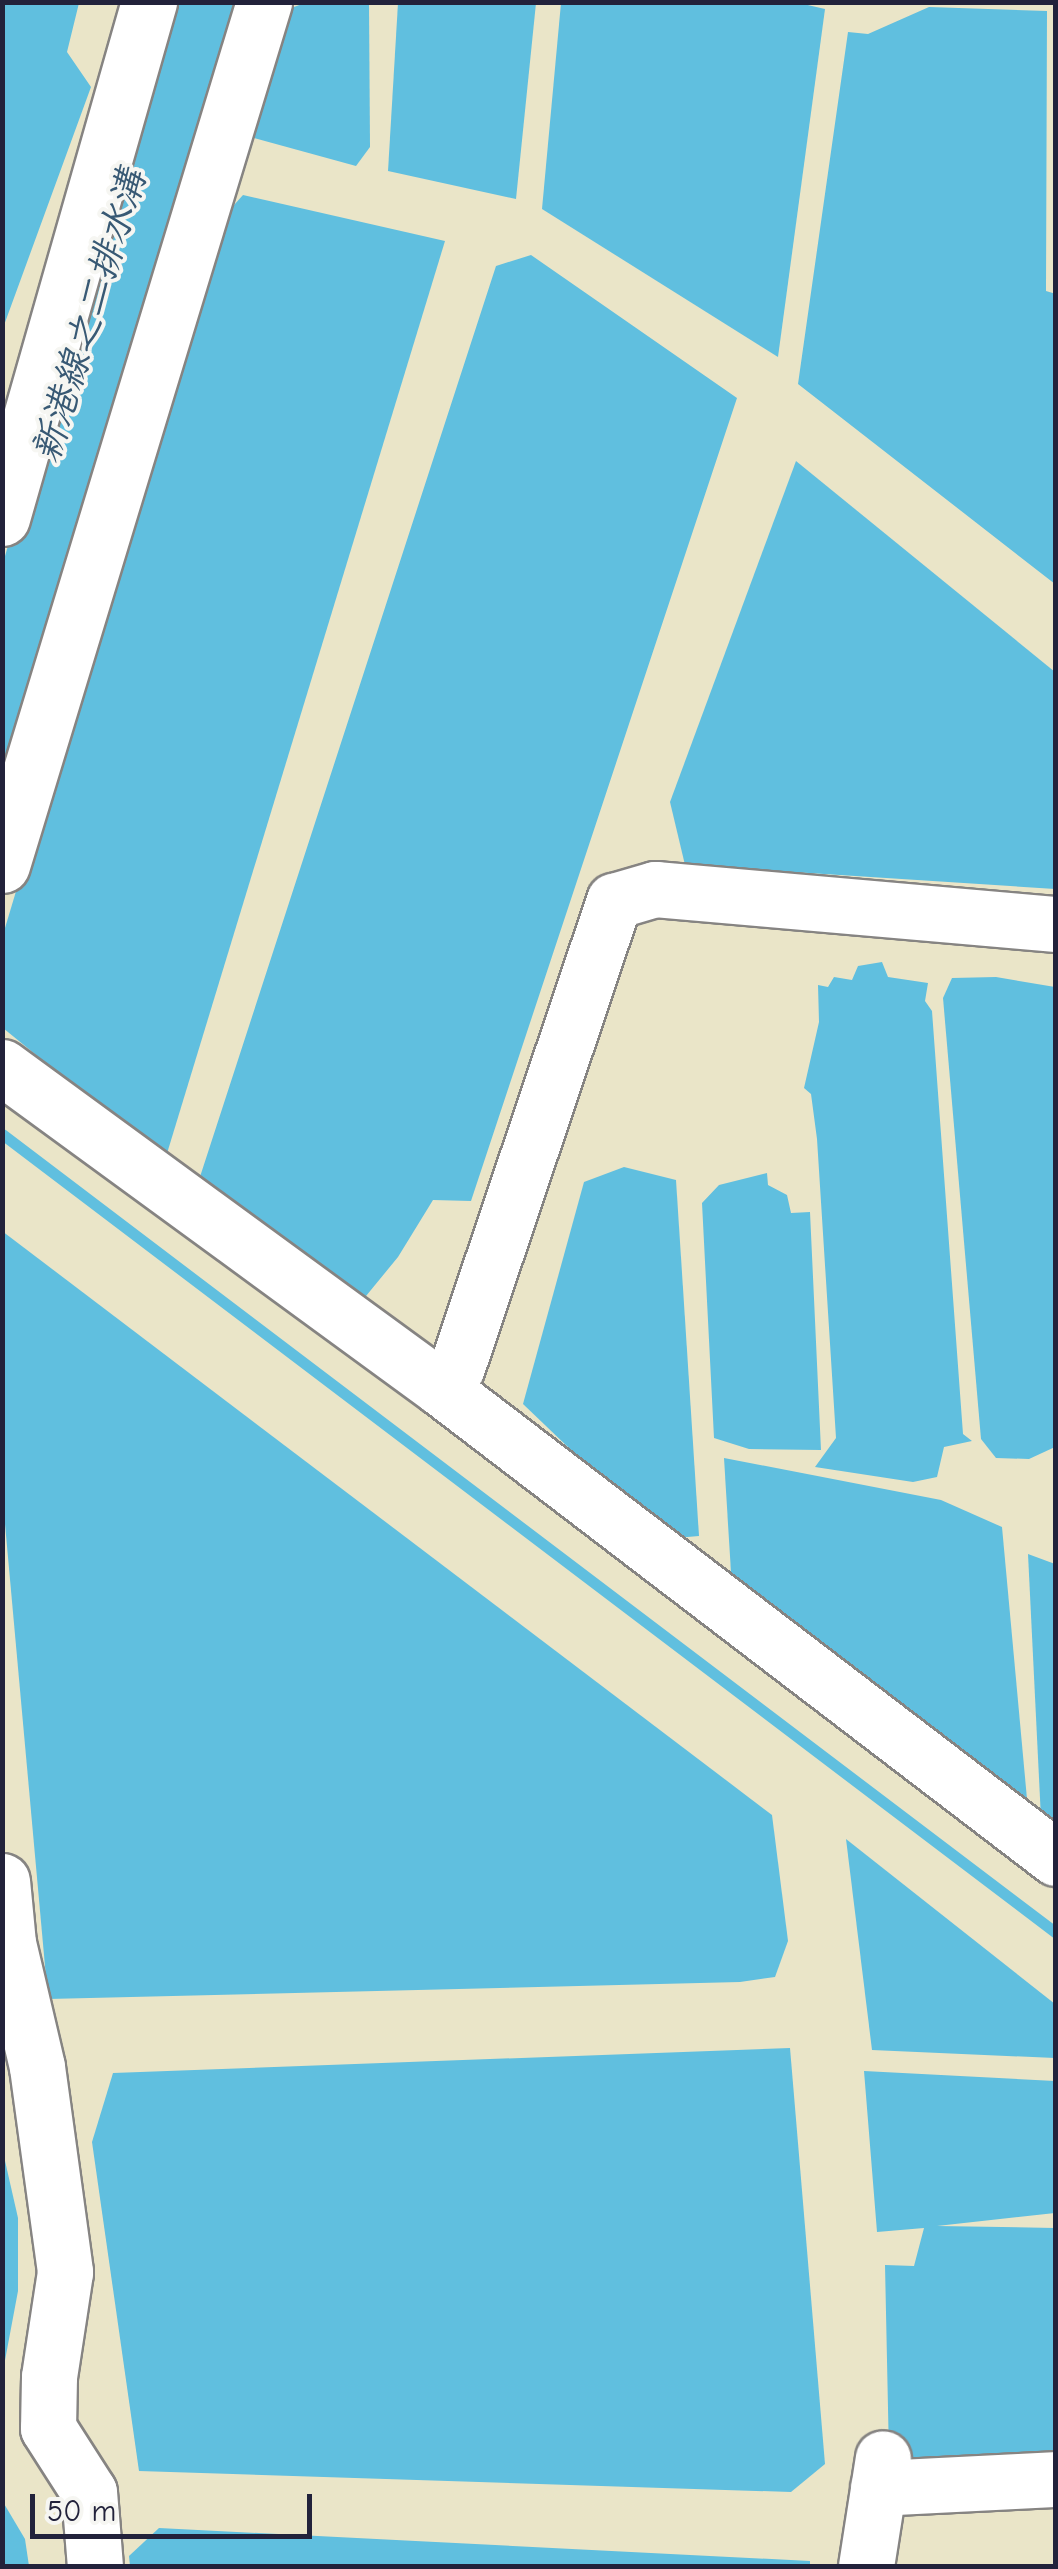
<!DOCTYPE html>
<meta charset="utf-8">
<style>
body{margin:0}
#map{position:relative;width:1058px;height:2569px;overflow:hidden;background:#eae5c8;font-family:"Comic Neue","LXGW WenKai TC",sans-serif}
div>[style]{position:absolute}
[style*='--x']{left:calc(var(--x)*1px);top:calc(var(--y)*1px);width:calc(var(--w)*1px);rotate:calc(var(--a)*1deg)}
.water>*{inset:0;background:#60bfdf}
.stream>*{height:11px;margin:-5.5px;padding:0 5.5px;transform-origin:5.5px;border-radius:5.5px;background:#60bfdf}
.roads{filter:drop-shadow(2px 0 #868482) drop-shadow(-2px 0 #868482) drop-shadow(0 2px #868482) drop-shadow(0 -2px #868482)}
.minor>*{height:55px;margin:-27.5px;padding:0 27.5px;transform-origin:27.5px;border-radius:27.5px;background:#fff}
span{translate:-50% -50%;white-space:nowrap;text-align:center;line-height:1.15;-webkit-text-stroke:8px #f6f6f2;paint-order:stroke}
.water-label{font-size:38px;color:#385974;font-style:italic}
.frame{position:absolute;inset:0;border:5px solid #22223b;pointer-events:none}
.scale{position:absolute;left:30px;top:2494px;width:282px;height:45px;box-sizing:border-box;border:5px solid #22223b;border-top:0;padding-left:12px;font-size:30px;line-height:35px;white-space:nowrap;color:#22223b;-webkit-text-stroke:8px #f6f6f2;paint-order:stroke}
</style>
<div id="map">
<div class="water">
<i style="clip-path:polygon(3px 2px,79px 3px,67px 52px,91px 87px,3px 328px)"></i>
<i style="clip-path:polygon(164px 3px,239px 3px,3px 766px,3px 563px)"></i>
<i style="clip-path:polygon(305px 3px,369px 3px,370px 147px,356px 166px,247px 136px,280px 12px)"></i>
<i style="clip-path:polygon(398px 3px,536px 3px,516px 199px,388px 171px)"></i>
<i style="clip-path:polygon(799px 3px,825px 9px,778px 357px,542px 209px,561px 3px)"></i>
<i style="clip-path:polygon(929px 7px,1047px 11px,1046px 291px,1056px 294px,1055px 584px,798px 384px,848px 32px,868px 34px)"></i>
<i style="clip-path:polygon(243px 195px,445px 241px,165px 1160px,3px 1028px,2px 938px,216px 225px)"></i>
<i style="clip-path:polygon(531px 255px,737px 398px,471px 1201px,433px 1200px,398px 1257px,357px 1307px,197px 1186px,496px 266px)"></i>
<i style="clip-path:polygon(796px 461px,1055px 672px,1055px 889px,685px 865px,670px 802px)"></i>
<i style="clip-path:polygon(882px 962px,888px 977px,928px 983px,925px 1001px,932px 1011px,963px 1434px,972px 1441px,944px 1447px,937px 1477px,913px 1482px,815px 1467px,836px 1438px,817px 1139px,811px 1094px,804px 1088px,819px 1022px,818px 985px,828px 987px,834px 977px,852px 980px,858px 966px)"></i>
<i style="clip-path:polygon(996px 977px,1055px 987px,1055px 1447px,1029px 1459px,996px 1458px,981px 1439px,943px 998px,952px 978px)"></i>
<i style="clip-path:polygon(624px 1167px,676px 1180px,699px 1536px,664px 1539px,523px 1404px,584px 1182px)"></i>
<i style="clip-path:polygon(767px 1173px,768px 1185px,787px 1195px,791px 1213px,810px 1212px,821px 1450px,749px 1449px,714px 1438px,702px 1203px,719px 1185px)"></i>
<i style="clip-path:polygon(2px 1231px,772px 1815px,788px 1941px,775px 1977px,740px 1982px,48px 1999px,3px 1502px)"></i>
<i style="clip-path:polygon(724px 1458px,941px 1500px,1002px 1527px,1027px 1799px,1000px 1813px,732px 1589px)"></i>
<i style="clip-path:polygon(1028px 1554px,1055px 1564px,1055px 1850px,1042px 1839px)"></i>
<i style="clip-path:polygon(846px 1839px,1055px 2004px,1055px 2058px,872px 2050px)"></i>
<i style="clip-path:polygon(790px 2048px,825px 2464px,791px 2492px,139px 2471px,92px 2142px,113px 2073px)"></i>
<i style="clip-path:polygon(864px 2071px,1055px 2081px,1055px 2213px,937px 2226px,1055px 2228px,1055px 2475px,913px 2483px,889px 2456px,885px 2265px,914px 2266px,924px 2228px,877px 2232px)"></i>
<i style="clip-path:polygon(3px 2152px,18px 2218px,18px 2291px,3px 2371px)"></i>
<i style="clip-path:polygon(3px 2502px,25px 2539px,29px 2566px,3px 2566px)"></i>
<i style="clip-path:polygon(159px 2528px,810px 2561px,810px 2566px,130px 2566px,129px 2556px)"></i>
</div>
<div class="stream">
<i style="--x:2;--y:1134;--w:1323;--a:37.16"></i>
</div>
<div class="roads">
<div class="minor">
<i style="--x:2;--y:518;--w:537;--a:-74.1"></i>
<i style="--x:2;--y:865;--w:902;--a:-73.11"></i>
<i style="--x:2;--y:1067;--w:544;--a:36.17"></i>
<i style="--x:441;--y:1388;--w:26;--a:-53"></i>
<i style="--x:457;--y:1367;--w:492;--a:-71.4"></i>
<i style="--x:614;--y:901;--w:43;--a:-16.3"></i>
<i style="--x:655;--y:889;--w:403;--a:5"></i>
<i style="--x:441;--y:1388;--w:774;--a:37.39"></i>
<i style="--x:2;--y:1881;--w:62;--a:84.5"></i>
<i style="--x:8;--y:1943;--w:127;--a:76.8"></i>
<i style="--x:37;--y:2067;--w:207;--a:82.2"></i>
<i style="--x:65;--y:2272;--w:106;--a:98.7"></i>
<i style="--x:49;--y:2377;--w:51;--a:91.1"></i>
<i style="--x:48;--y:2428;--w:76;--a:57.4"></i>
<i style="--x:89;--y:2492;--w:74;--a:85.4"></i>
<i style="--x:878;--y:2488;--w:178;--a:-2.9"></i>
<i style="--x:866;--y:2566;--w:109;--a:-81.1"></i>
</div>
</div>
<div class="water-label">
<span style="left:90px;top:316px;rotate:-73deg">新港線之二排水溝</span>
</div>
<div class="frame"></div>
<div class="scale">50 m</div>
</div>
